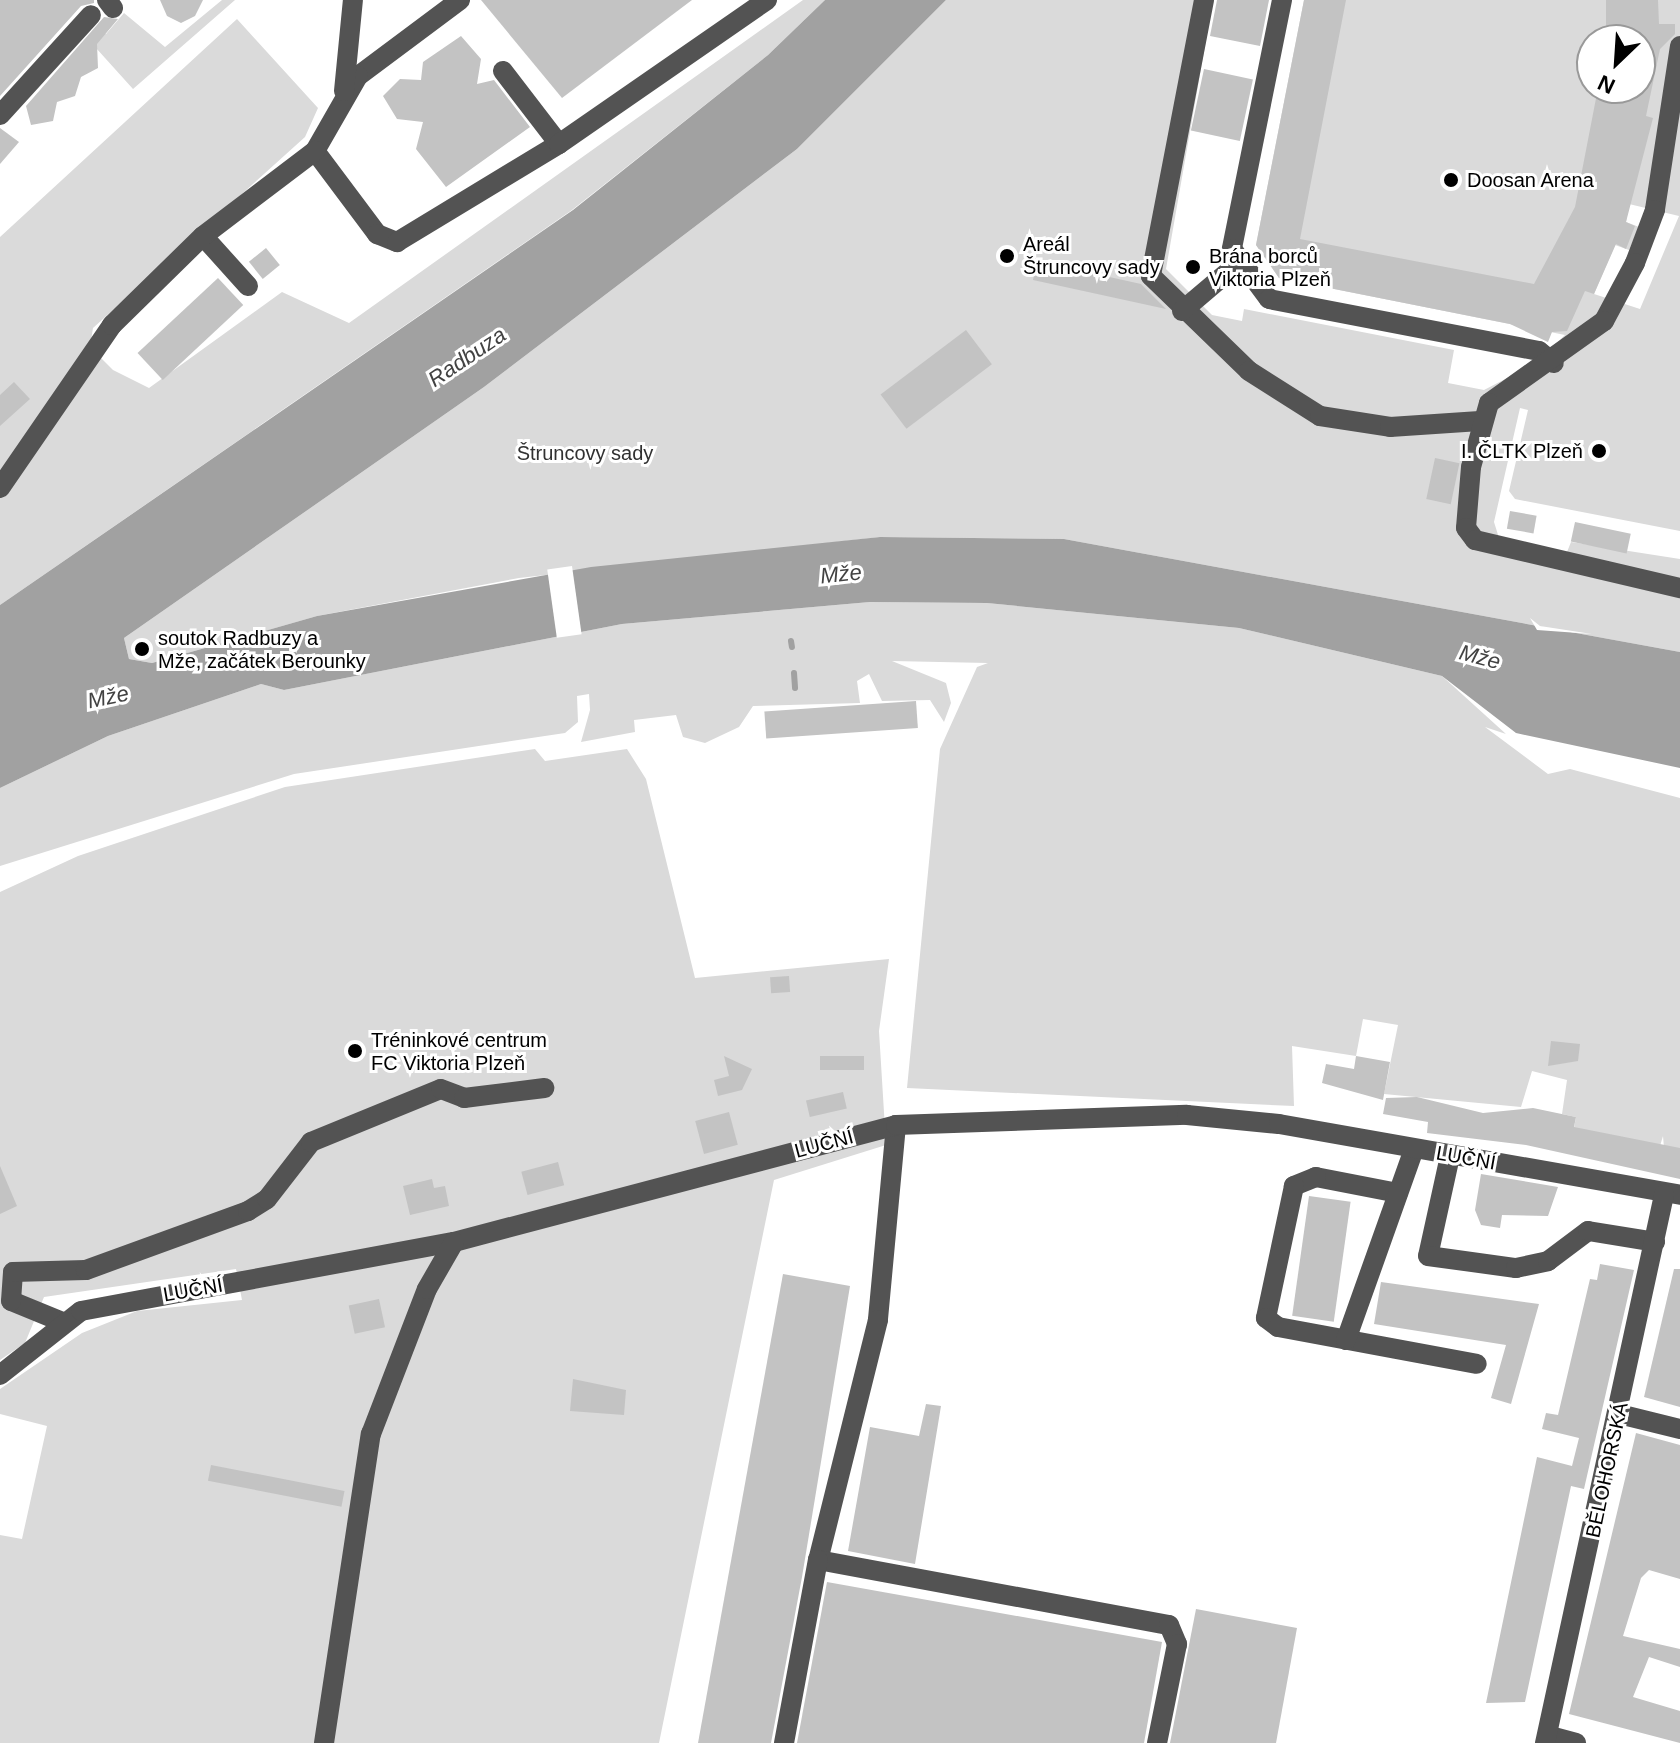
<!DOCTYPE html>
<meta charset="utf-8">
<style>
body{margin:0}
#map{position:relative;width:1680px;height:1743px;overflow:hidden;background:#fff;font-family:Arial,sans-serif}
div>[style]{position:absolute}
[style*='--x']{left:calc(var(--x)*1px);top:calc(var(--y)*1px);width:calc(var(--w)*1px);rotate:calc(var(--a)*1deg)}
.green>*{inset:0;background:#dadada}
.water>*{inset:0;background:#a1a1a1}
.pier>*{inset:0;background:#fff;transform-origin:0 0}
.stream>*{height:6px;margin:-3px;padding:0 3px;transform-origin:3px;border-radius:3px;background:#a1a1a1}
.building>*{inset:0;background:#c3c3c3;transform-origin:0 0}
.minor>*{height:20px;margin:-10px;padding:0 10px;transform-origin:10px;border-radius:10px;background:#535353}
.dots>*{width:22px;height:22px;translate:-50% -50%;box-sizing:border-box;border:4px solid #fff;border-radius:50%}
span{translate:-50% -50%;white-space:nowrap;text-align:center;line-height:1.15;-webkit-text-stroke:6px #fff;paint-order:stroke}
.poi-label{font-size:20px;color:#000}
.left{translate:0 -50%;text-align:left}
.right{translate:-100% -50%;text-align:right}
.park-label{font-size:20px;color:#313131}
.street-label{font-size:20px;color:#000}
.water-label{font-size:22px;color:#424242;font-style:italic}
.north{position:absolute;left:1576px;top:24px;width:80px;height:80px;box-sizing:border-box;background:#fff;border:2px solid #999;border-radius:50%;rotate:205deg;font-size:22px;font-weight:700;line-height:32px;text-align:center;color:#000}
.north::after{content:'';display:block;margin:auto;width:28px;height:36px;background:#000;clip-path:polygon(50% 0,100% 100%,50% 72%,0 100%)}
</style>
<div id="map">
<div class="green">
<i style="clip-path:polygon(222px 0,235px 0,133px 89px,96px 48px,97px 27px,106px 34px,124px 13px,165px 47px)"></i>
<i style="clip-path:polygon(803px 0,825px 0,768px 55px,572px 210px,0 605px,0 237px,237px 19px,318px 108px,305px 137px,93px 328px,90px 347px,113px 370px,149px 388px,282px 292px,349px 323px)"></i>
<i style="clip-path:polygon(evenodd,946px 0,1213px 0,1166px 269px,1212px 315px,1242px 321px,1244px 309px,1454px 350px,1448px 383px,1484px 390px,1536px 363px,1565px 335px,1279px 278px,1256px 245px,1304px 0,1680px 0,1680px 531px,1515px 499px,1509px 491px,1528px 410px,1520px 408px,1494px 522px,1499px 538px,1567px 552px,1571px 542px,1680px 559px,1680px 652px,1064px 539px,880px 537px,519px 578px,317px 616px,152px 663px,129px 659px,124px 638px,484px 387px,797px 149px,946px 0,1592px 40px,1640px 40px,1640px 88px,1592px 88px,1592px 40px,946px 0,1629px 204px,1679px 216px,1640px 309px,1594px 294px,1615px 245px,1629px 250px,1639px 227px,1626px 222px,1629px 204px)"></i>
<i style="clip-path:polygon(870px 602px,987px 603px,1239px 628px,1442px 676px,1506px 734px,1485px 727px,1548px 774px,1570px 769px,1680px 798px,1680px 1151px,1664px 1148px,1663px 1136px,1660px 1146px,1574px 1128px,1576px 1117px,1562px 1114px,1567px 1080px,1532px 1071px,1521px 1107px,1384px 1094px,1398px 1025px,1363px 1019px,1356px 1056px,1292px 1046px,1294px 1106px,907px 1088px,940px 749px,977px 667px,988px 663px,892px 661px,946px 683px,951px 703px,944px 722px,930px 700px,882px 701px,869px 674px,857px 681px,860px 703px,753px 706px,739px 727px,705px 743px,683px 737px,676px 715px,634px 720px,635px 732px,581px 742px,590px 710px,589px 694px,577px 696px,578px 722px,565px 733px,294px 774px,0 866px,0 788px,108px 736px,261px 684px,284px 690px,622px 624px)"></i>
<i style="clip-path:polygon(535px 749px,545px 761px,627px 749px,646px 779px,695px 978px,889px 959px,879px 1031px,886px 1145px,774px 1180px,659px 1743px,0 1743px,0 1535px,22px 1539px,47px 1426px,0 1414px,0 1389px,82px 1333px,137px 1311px,242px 1300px,236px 1269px,44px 1297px,25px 1343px,0 1360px,0 892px,78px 856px,285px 787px)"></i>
</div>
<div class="water">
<i style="clip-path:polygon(825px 0,946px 0,797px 149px,484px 387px,124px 638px,129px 659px,152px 663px,317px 616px,591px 567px,880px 537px,1064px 539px,1680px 652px,1680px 768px,1516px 733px,1442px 676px,1239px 628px,987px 603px,870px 602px,622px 624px,284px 690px,261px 684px,108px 736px,0 788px,0 605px,573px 210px,768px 55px)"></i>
</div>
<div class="pier">
<i style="left:572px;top:566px;width:69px;height:25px;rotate:82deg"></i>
<i style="clip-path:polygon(1530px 618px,1540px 626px,1592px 634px,1537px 630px)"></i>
</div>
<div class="stream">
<i style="--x:791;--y:641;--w:6;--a:81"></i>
<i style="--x:794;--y:673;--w:15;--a:86"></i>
</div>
<div class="building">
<i style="clip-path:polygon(0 0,94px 0,94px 3px,81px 6px,0 96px)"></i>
<i style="clip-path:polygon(160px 0,203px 0,195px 16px,181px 23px,167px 16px)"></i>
<i style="clip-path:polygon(481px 0,692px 0,562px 98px)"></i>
<i style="clip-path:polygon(1217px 0,1269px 0,1260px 46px,1210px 36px)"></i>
<i style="clip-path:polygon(1304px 0,1346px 0,1300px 239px,1534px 284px,1575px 207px,1598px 88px,1640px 88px,1640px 40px,1606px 40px,1606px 0,1658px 0,1659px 24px,1675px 24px,1675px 34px,1660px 49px,1646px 116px,1653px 118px,1626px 222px,1635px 226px,1626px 249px,1616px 244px,1594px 294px,1585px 291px,1567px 331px,1552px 332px,1548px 342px,1510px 324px,1279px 278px,1256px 245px)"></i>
<i style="clip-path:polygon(104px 17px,118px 19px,97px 44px,98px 68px,81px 77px,75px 96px,57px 102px,53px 121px,31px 125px,26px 106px)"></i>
<i style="clip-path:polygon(461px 36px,481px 59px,477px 84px,494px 80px,530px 127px,446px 187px,416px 149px,423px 122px,397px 119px,383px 96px,400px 79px,421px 80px,423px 62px)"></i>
<i style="left:1204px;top:69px;width:50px;height:63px;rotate:12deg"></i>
<i style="clip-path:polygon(0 128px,19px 142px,0 164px)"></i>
<i style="left:266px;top:248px;width:22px;height:22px;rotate:51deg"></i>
<i style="clip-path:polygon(1037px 261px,1141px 284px,1166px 309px,1033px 280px)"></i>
<i style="left:218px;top:278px;width:37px;height:110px;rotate:47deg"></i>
<i style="left:966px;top:330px;width:43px;height:107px;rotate:53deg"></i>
<i style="clip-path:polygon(14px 382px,30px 399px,0 426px,0 395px)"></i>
<i style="left:1435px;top:458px;width:25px;height:42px;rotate:12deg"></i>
<i style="left:1510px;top:511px;width:27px;height:18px;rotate:10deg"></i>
<i style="left:1575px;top:522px;width:57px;height:20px;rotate:12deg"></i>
<i style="left:916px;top:701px;width:27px;height:152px;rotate:86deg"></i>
<i style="left:789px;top:976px;width:16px;height:19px;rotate:86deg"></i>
<i style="clip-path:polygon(1551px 1041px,1580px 1044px,1578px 1061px,1548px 1066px)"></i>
<i style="clip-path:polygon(724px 1056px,752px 1069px,742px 1090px,718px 1096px,714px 1080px,729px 1076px)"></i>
<i style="left:864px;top:1056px;width:14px;height:44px;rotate:90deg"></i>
<i style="clip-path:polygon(1356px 1056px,1390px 1062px,1383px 1100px,1322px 1083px,1326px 1064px,1354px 1069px)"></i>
<i style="left:843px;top:1092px;width:17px;height:38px;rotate:77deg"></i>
<i style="clip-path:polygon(1417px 1097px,1483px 1113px,1533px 1108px,1576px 1117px,1574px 1127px,1680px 1148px,1680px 1179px,1526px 1145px,1427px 1133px,1428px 1122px,1383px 1114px,1386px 1098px)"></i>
<i style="left:729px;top:1112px;width:34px;height:35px;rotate:75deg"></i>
<i style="left:558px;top:1162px;width:24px;height:38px;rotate:75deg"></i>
<i style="clip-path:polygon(0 1166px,17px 1206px,0 1214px)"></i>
<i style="clip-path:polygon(1481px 1174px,1558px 1187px,1548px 1216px,1502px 1215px,1500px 1228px,1481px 1225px,1475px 1210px)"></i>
<i style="clip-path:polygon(432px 1179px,434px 1188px,445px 1186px,449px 1206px,410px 1215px,403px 1186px)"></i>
<i style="left:1309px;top:1196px;width:42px;height:121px;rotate:8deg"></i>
<i style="clip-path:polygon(1600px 1264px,1634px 1270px,1584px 1489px,1571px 1486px,1525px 1702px,1486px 1703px,1537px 1457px,1572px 1466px,1579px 1438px,1542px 1429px,1546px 1413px,1558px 1415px,1590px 1279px,1597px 1280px)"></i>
<i style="clip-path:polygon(1674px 1269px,1680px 1269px,1680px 1407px,1644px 1397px)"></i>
<i style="clip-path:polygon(783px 1274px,850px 1286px,802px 1577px,771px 1743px,698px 1743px)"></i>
<i style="clip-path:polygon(1381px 1282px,1539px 1304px,1511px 1404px,1491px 1398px,1506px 1345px,1374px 1324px)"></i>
<i style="left:379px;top:1299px;width:29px;height:31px;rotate:78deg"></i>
<i style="clip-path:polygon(573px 1379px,626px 1390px,624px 1415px,570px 1411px)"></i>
<i style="clip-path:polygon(926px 1404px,941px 1406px,915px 1564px,848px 1551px,870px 1427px,919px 1436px)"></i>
<i style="clip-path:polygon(1636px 1433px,1680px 1445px,1680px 1579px,1649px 1570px,1641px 1578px,1623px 1636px,1680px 1649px,1680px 1667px,1649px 1657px,1633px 1697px,1680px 1711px,1680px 1743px,1569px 1714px)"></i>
<i style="left:211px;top:1465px;width:136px;height:16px;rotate:11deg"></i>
<i style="clip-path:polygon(827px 1582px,1162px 1642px,1144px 1743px,797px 1743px)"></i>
<i style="clip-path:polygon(1196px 1609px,1297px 1628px,1276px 1743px,1170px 1743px)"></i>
</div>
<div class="minor">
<i style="--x:107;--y:0;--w:10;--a:53"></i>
<i style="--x:460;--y:0;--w:127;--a:143.3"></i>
<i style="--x:358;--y:76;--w:86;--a:119.8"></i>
<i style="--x:315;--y:151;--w:104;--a:53.2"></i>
<i style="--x:377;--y:234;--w:22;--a:22"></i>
<i style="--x:397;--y:242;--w:189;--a:-31.2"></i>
<i style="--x:1204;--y:0;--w:281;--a:100.9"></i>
<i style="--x:1151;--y:276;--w:136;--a:44.1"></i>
<i style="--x:1249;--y:371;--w:84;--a:32.4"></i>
<i style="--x:1320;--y:416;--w:71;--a:8.9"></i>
<i style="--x:1390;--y:427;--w:90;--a:-3.8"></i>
<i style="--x:1282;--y:0;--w:254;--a:101.4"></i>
<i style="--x:1232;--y:249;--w:62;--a:53.5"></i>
<i style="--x:1269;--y:299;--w:275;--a:10.9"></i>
<i style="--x:1539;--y:351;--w:19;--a:39"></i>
<i style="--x:1680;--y:46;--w:166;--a:98.7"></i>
<i style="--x:1655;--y:210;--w:57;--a:110.7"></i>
<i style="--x:1635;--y:263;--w:66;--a:118.1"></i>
<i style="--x:1604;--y:321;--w:141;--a:144.5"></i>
<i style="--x:1489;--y:403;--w:66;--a:105.7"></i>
<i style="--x:1471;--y:467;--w:61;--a:94.7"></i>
<i style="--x:1466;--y:528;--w:15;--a:53"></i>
<i style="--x:1475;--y:540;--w:211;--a:13.2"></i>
<i style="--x:503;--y:71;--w:92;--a:52.5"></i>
<i style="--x:559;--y:144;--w:253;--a:-34.7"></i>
<i style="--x:344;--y:91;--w:91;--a:-84.4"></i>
<i style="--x:0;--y:115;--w:135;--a:-47.7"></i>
<i style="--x:248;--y:286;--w:67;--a:-132"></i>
<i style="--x:203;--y:236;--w:141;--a:-37.2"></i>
<i style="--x:1182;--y:311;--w:77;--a:-40.3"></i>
<i style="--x:0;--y:488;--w:198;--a:-55.5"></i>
<i style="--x:112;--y:325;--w:127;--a:-44.4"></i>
<i style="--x:896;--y:1125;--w:196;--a:95.3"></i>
<i style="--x:878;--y:1320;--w:247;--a:104"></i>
<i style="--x:818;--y:1560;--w:357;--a:10.5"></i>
<i style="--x:1169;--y:1625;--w:21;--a:67"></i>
<i style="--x:1177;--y:1644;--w:101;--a:101.4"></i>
<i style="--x:1450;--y:1156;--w:102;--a:102.4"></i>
<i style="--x:1428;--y:1256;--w:89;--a:7.8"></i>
<i style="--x:1516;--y:1268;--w:33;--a:-12"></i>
<i style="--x:1548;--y:1261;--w:50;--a:-36.9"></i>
<i style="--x:1588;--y:1231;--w:68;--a:9.3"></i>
<i style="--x:1398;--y:1193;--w:84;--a:-169"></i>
<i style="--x:1316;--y:1177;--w:24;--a:158"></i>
<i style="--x:1294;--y:1186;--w:135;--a:102"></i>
<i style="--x:1266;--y:1318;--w:15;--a:37"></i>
<i style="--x:1278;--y:1327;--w:202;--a:10.5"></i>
<i style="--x:65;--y:1323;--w:58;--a:-157.8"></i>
<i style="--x:11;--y:1301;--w:29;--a:-86"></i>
<i style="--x:13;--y:1272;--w:73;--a:-1.6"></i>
<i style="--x:86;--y:1270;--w:172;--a:-20"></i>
<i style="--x:248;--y:1211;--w:22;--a:-32"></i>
<i style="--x:267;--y:1199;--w:72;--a:-52.3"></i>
<i style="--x:311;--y:1142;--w:140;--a:-22.2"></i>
<i style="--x:441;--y:1089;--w:25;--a:21"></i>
<i style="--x:464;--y:1098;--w:81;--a:-7.1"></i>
<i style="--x:1346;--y:1340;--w:203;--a:-70.4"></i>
<i style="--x:0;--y:1375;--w:103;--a:-38.3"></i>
<i style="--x:81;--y:1311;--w:379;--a:-10.5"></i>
<i style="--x:454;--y:1242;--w:457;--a:-14.8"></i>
<i style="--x:896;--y:1125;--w:291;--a:-2"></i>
<i style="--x:1187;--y:1115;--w:92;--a:5.6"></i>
<i style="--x:1279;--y:1124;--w:407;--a:10"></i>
<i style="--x:1619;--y:1414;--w:63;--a:13.8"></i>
<i style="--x:1550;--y:1736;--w:27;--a:15"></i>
<i style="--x:324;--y:1743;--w:313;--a:-81.4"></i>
<i style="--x:371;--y:1434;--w:155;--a:-68.9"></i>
<i style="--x:427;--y:1289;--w:54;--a:-60.1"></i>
<i style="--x:784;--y:1743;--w:186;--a:-79.5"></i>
<i style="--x:1545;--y:1743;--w:561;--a:-77.75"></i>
</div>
<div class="dots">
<i style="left:1451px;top:180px;background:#000"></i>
<i style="left:1007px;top:256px;background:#000"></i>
<i style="left:1193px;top:267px;background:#000"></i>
<i style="left:1599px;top:451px;background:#000"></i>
<i style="left:142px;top:649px;background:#000"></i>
<i style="left:355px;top:1051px;background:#000"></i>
</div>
<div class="poi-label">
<span class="left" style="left:1467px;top:180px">Doosan Arena</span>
<span class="left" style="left:1023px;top:256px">Areál<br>Štruncovy sady</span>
<span class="left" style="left:1209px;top:268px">Brána borců<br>Viktoria Plzeň</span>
<span class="right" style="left:1583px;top:451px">I. ČLTK Plzeň</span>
<span class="left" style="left:158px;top:650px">soutok Radbuzy a<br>Mže, začátek Berounky</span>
<span class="left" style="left:371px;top:1052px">Tréninkové centrum<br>FC Viktoria Plzeň</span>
</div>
<div class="park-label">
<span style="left:585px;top:453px">Štruncovy sady</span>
</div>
<div class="street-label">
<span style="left:824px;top:1144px;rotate:-15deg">LUČNÍ</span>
<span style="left:1466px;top:1158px;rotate:10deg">LUČNÍ</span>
<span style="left:193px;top:1290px;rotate:-10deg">LUČNÍ</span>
<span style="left:1607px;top:1470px;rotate:-78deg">BĚLOHORSKÁ</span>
</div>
<div class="water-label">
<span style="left:467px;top:357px;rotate:-34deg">Radbuza</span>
<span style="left:841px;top:574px;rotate:-6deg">Mže</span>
<span style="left:1480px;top:657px;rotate:15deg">Mže</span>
<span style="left:108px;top:697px;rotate:-12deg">Mže</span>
</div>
<div class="north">N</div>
</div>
